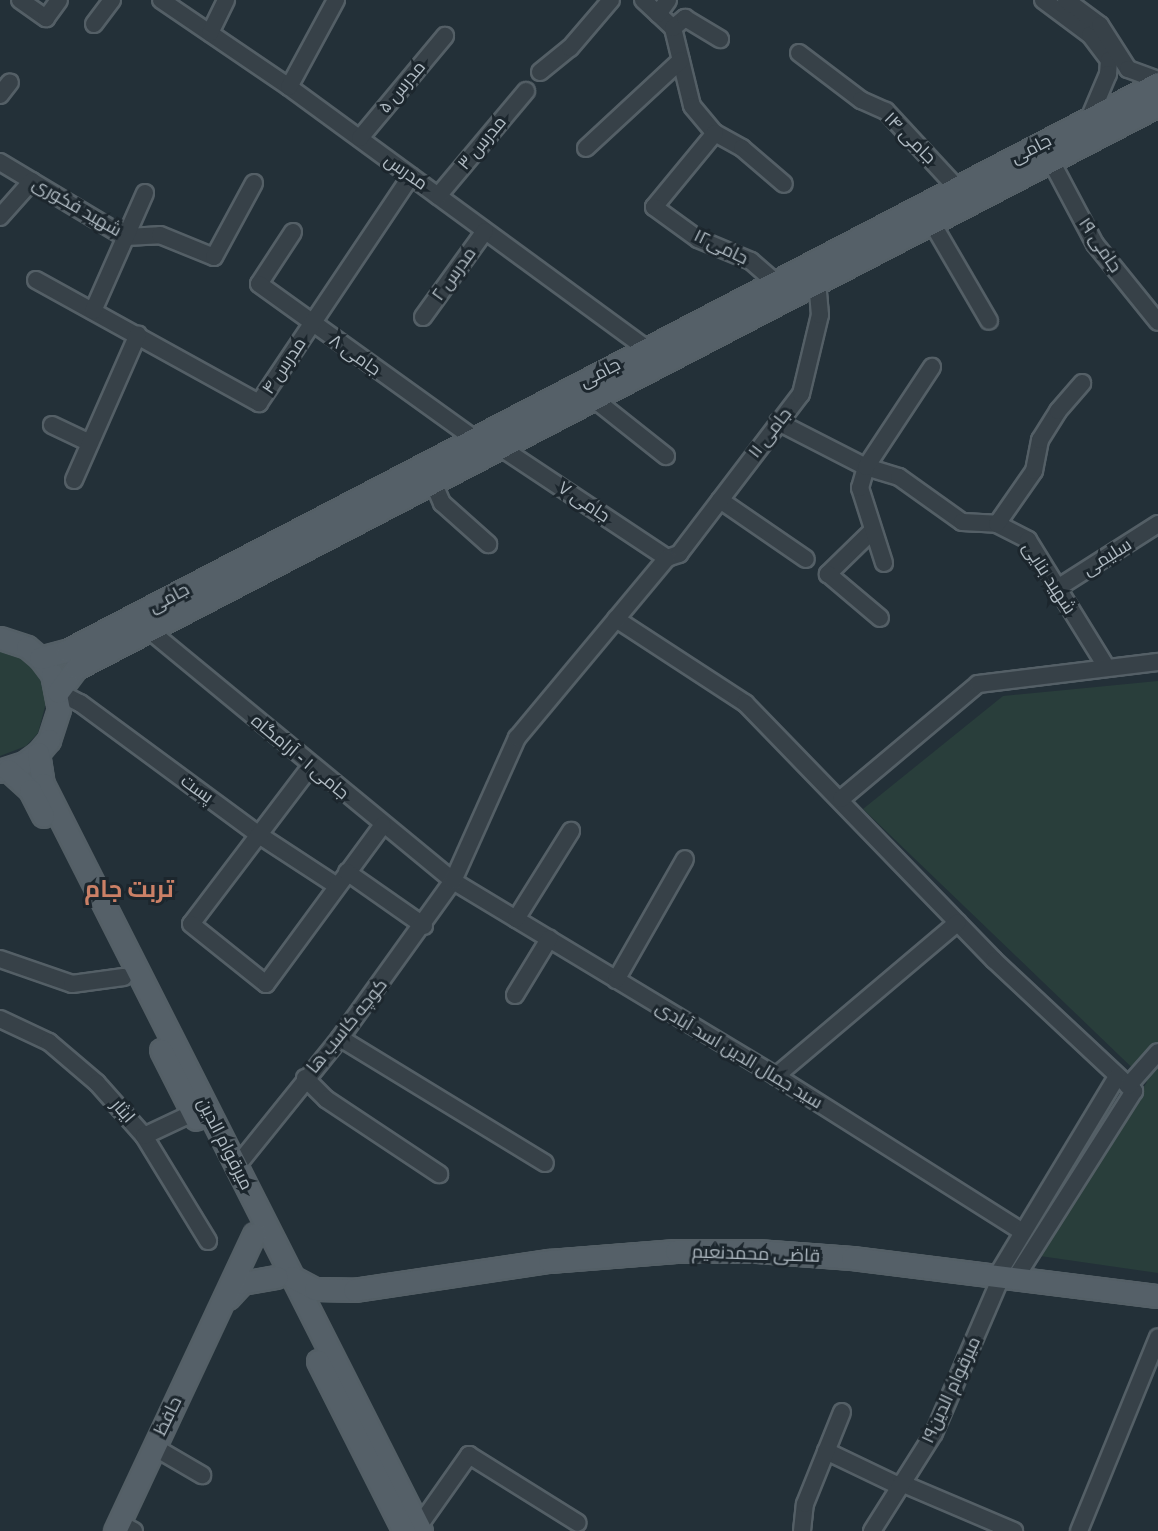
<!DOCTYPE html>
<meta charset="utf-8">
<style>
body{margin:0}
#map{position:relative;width:1158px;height:1531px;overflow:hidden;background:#233038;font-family:Signika,Cairo,sans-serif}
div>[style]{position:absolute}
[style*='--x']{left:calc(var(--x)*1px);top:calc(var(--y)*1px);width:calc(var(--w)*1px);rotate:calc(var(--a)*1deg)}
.green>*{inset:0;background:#293e3b}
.roads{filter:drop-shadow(2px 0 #545f66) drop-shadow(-2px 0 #545f66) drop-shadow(0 2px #545f66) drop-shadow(0 -2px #545f66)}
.minor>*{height:16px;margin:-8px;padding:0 8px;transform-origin:8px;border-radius:8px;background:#374148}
.major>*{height:21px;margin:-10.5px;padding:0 10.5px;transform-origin:10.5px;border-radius:10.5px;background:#556068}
span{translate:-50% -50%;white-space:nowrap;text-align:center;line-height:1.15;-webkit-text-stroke:6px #1c262d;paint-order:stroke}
.street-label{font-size:18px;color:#b1bcc4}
.district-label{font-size:24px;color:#cb8066;font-weight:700}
</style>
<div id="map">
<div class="green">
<i style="clip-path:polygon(0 649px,19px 655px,33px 666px,43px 681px,47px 699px,38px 733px,26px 746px,0 756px)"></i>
<i style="clip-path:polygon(1158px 681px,1158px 1273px,1033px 1255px,1147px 1082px,863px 809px,1003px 696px)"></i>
</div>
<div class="roads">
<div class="minor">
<i style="--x:20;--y:0;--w:32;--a:35"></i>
<i style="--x:46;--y:18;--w:22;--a:-54"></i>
<i style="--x:161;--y:0;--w:155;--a:34.2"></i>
<i style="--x:289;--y:87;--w:444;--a:36.2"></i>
<i style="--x:643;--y:0;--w:41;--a:43"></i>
<i style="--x:673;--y:28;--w:80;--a:76.3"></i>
<i style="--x:692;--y:106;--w:35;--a:50"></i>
<i style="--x:715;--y:133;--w:31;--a:29"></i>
<i style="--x:742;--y:148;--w:55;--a:40.6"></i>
<i style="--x:1043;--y:0;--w:59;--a:36.7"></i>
<i style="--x:1090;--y:35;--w:31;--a:53"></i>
<i style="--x:1109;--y:60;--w:14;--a:94"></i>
<i style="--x:1108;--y:74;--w:49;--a:112.9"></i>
<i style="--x:1066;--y:0;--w:42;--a:36.3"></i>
<i style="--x:1100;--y:25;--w:52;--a:57.5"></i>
<i style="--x:1128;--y:69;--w:32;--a:20"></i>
<i style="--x:658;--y:14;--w:17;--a:-54"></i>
<i style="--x:94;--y:24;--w:30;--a:-53"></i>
<i style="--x:673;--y:28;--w:16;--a:-40"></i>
<i style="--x:685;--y:18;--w:41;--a:31"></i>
<i style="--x:210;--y:33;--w:37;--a:-64"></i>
<i style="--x:799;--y:53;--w:78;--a:37.2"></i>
<i style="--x:861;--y:100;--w:27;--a:24"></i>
<i style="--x:886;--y:111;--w:105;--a:47.3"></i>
<i style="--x:540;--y:72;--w:38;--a:-39"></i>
<i style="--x:570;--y:48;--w:63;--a:-49.5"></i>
<i style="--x:289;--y:87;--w:99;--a:-61.6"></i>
<i style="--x:0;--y:95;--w:16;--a:-52"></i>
<i style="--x:715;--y:133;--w:96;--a:129.5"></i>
<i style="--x:654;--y:207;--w:54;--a:36"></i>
<i style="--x:698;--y:239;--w:57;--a:22.5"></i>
<i style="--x:751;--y:261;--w:32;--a:41"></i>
<i style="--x:360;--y:138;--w:133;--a:-50.2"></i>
<i style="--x:586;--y:148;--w:129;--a:-42.8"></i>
<i style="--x:1051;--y:161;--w:94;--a:62.1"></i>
<i style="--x:1095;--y:244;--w:100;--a:51.1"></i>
<i style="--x:0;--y:162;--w:146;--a:31"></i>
<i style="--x:125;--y:237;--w:35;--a:-3"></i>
<i style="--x:160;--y:235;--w:58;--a:22.2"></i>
<i style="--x:214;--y:257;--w:84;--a:-61.6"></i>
<i style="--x:438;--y:196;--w:137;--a:-50"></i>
<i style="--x:0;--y:217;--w:48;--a:-48.4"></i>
<i style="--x:932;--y:223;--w:113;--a:59.8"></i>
<i style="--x:293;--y:232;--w:62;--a:123.2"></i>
<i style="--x:259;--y:284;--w:266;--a:35.7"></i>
<i style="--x:36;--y:280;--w:255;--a:28.9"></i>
<i style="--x:259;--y:403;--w:273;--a:-56.2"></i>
<i style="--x:93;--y:311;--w:129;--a:-66.2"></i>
<i style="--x:423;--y:317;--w:106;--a:-54.2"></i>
<i style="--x:594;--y:399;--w:92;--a:38.4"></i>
<i style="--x:778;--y:422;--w:99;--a:27.1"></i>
<i style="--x:866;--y:467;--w:34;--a:17"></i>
<i style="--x:899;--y:477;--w:77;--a:35.5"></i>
<i style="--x:962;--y:522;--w:35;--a:3"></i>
<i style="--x:997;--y:524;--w:35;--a:27"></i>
<i style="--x:1028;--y:540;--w:150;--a:58.3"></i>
<i style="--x:52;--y:425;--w:42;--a:25.3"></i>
<i style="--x:500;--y:447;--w:201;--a:33.6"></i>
<i style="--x:74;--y:480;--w:159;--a:-66.3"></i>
<i style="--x:433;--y:482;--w:23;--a:67"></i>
<i style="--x:442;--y:503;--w:62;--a:41.7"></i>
<i style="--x:720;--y:500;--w:104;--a:34.5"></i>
<i style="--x:997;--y:524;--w:65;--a:-55.1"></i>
<i style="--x:1034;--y:471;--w:32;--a:-79"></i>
<i style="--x:1040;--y:440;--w:34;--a:-58"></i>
<i style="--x:1058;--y:411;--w:37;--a:-49"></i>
<i style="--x:872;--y:531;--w:62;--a:135.7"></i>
<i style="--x:828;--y:574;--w:68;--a:40.2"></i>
<i style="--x:667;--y:558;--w:13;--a:-18"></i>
<i style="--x:679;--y:554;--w:201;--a:-52.7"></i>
<i style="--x:801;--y:394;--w:81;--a:-76.5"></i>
<i style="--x:820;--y:315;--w:32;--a:-95"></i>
<i style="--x:884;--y:563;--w:79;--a:-107.7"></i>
<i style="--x:860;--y:488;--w:22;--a:-74"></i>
<i style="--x:866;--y:467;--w:120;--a:-56.6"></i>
<i style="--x:1056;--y:589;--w:121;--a:-32.5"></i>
<i style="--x:616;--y:619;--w:154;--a:33.1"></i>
<i style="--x:745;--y:703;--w:358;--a:45.9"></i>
<i style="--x:994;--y:960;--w:192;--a:43.1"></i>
<i style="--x:1134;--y:1091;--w:220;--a:122.4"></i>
<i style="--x:149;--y:630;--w:394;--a:39.5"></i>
<i style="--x:453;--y:881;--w:377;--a:31.1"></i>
<i style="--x:776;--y:1076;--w:292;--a:32.3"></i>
<i style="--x:58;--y:692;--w:25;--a:27"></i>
<i style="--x:80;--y:703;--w:222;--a:36.4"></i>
<i style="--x:259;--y:835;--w:93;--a:33.2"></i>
<i style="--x:311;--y:766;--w:198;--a:127.2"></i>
<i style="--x:191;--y:924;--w:96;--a:38.7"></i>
<i style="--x:266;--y:984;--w:197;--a:-53.7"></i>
<i style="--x:841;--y:799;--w:179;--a:-40"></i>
<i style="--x:978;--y:684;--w:181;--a:-7"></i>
<i style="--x:347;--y:872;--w:94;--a:35"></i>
<i style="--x:516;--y:919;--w:104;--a:-58"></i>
<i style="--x:0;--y:959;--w:76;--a:19.1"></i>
<i style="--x:72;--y:984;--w:52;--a:-7.7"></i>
<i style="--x:616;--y:980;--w:139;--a:-60.3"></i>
<i style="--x:515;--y:995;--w:66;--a:-58.7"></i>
<i style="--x:0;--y:1019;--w:54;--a:25.1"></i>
<i style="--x:49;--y:1042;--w:63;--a:40.5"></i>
<i style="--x:97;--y:1083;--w:71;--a:48.4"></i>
<i style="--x:144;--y:1136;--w:123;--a:58.6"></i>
<i style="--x:340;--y:1038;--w:240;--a:31.4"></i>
<i style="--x:776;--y:1076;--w:238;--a:-40.2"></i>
<i style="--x:305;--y:1078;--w:30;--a:45"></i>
<i style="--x:326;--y:1099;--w:136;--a:33.6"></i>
<i style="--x:1128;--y:1086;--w:45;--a:-48.6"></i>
<i style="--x:144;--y:1136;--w:54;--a:-25.1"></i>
<i style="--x:236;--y:1167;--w:166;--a:-51.1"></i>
<i style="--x:340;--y:1038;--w:193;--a:-54.3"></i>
<i style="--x:453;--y:881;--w:157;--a:-65.9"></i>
<i style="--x:517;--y:738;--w:234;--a:-50.2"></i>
<i style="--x:998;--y:1274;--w:230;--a:-58.9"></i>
<i style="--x:154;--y:1447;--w:56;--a:30.3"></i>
<i style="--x:826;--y:1451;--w:81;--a:25.6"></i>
<i style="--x:901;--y:1483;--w:123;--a:23"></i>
<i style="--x:119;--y:1523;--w:17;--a:28"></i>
<i style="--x:419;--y:1526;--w:87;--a:-54.8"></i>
<i style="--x:469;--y:1455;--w:128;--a:32"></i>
<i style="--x:802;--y:1531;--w:27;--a:-84"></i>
<i style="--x:805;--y:1504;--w:99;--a:-68.1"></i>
<i style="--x:872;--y:1531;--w:116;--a:-57.7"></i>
<i style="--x:934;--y:1433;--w:172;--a:-66.7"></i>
<i style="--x:1079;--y:1531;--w:209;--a:-67.8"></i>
</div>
<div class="major">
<i style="--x:0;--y:638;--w:28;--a:18"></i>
<i style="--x:27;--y:647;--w:17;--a:40"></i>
<i style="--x:40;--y:658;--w:20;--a:53"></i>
<i style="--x:52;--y:674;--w:36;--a:79"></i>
<i style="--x:59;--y:709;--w:33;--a:108"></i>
<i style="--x:49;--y:740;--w:17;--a:130"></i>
<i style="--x:38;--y:753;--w:17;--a:144"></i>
<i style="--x:24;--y:763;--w:25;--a:162"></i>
<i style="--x:40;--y:658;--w:28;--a:-15"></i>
<i style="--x:67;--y:651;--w:1230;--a:-27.5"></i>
<i style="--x:58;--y:692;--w:30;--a:-53"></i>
<i style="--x:76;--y:668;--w:1220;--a:-27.49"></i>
<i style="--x:38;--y:753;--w:31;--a:81"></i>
<i style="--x:43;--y:784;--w:837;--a:63.16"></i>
<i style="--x:8;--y:770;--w:30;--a:42"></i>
<i style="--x:30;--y:790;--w:29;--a:63"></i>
<i style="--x:161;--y:1050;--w:77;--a:63.1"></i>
<i style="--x:292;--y:1277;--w:26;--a:28"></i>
<i style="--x:315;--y:1289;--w:39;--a:1"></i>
<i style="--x:354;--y:1290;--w:197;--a:-8.5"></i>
<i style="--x:549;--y:1261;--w:127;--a:-4.5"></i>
<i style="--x:676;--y:1251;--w:81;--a:0"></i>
<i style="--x:757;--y:1251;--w:95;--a:4.2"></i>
<i style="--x:852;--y:1258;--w:308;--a:7.1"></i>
<i style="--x:228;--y:1298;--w:21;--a:-47"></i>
<i style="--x:242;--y:1283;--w:35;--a:-10"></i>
<i style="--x:318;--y:1361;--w:191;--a:63.2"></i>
<i style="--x:115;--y:1531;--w:328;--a:-64.9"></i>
</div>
</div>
<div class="street-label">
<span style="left:402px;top:87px;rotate:-50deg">مدرس ۵</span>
<span style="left:910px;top:138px;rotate:45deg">جامی ۱۴</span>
<span style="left:482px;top:143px;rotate:-50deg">مدرس ۳</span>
<span style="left:1031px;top:149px;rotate:-27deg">جامی</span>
<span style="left:406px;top:172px;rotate:36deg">مدرس</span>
<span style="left:77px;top:207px;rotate:30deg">شهید فکوری</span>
<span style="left:1100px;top:245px;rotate:56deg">جامی ۱۹</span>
<span style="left:721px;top:247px;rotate:26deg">جامی۱۲</span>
<span style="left:454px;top:274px;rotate:-54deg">مدرس ۲</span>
<span style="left:355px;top:355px;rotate:35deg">جامی ۸</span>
<span style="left:284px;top:366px;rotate:-56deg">مدرس ۴</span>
<span style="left:600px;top:373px;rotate:-27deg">جامی</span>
<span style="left:770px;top:433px;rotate:-52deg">جامی ۱۱</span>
<span style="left:584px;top:502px;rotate:34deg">جامی ۷</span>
<span style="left:1107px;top:557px;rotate:-32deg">سلیمی</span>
<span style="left:1049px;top:578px;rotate:57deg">شهید بنایی</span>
<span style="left:169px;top:598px;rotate:-28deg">جامی</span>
<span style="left:300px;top:757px;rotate:40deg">جامی ۱ - آرامگاه</span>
<span style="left:197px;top:789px;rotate:36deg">پست</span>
<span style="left:347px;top:1026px;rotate:-51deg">کوچه کاسب ها</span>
<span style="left:739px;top:1055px;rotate:31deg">سید جمال الدین اسد آبادی</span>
<span style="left:123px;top:1111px;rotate:49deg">ایثار</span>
<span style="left:225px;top:1144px;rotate:63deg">میرقوام الدین</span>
<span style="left:756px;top:1254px;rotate:2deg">قاضی محمدنعیم</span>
<span style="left:951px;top:1390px;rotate:-65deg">میرقوام الدین۱۹</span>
<span style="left:168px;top:1416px;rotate:-64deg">حافظ</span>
</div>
<div class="district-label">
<span style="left:129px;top:890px">تربت جام</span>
</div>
</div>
